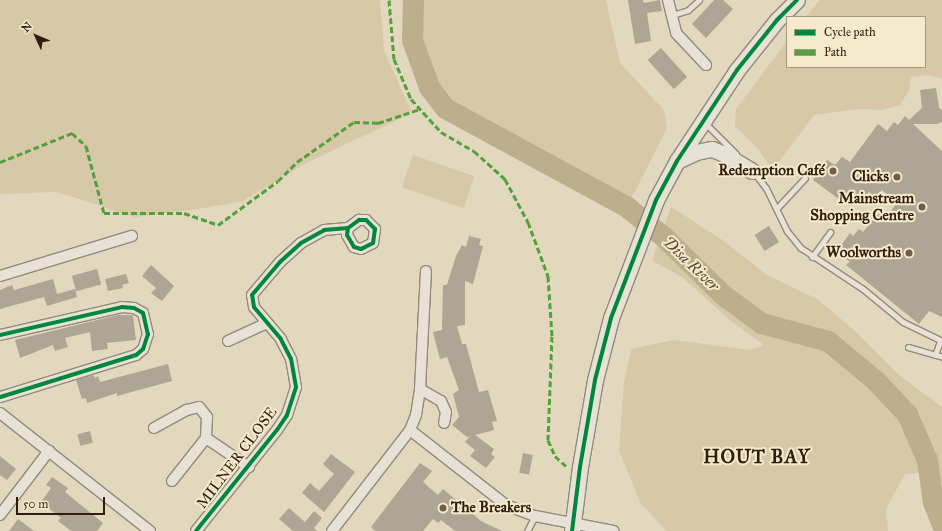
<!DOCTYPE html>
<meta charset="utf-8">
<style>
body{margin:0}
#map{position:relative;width:942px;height:531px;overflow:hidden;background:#e1d8be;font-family:"IM FELL Great Primer",serif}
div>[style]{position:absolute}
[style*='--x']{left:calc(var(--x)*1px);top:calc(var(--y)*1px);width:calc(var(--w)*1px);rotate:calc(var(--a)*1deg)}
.green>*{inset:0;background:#d7c9a7;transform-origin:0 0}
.river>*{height:21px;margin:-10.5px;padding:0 10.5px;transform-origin:10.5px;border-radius:10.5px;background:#bdae8e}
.building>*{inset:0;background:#aea694;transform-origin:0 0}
.roads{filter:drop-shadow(1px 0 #928a7b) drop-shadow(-1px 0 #928a7b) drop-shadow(0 1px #928a7b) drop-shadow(0 -1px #928a7b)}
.lane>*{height:5px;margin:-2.5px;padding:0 2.5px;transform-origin:2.5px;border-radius:2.5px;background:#e7e2d5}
.street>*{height:10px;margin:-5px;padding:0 5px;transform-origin:5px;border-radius:5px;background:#e7e2d5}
.secondary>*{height:15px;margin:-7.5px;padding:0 7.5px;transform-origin:7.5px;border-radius:7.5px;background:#e7e2d5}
.quiet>*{height:3px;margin-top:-1.5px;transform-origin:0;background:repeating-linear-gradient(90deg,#52a13e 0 6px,transparent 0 9px)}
.cycleway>*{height:4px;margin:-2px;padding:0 2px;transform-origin:2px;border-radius:2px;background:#00873e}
.dots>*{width:11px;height:11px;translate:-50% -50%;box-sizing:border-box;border:2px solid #f5eacc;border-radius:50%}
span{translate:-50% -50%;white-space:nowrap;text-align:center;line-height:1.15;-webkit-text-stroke:4px #f5eacc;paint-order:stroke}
.poi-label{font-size:15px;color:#311c0d;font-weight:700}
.right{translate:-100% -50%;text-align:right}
.left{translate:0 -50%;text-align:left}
.street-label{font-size:15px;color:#311c0d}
.water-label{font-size:16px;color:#5d4933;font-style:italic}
.district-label{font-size:19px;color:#311c0d;font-weight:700;letter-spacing:1px}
.legend{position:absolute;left:786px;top:16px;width:140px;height:52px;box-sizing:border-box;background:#f5eacc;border:1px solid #a79880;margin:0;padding:5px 7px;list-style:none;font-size:12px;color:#311c0d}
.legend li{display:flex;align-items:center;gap:8px;height:20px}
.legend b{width:20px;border:1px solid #a79880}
.north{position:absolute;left:16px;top:16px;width:40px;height:40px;-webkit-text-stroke:3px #f5eacc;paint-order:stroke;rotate:314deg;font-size:11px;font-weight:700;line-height:16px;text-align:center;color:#311c0d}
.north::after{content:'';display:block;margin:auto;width:14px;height:18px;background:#311c0d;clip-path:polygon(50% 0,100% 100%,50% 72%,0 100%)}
.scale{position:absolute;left:16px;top:497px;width:89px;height:18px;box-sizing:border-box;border:2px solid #311c0d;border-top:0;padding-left:5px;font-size:12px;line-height:14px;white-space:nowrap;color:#311c0d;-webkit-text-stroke:3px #f5eacc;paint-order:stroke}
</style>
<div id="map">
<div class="green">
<i style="clip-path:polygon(0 0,380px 0,384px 51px,412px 113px,306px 163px,243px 201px,204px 208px,135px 217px,57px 192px,0 194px)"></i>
<i style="clip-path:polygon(413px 0,606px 0,620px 63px,664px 110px,667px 128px,627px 207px,445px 108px,429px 87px,412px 40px)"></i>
<i style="clip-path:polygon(820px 0,942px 0,942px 79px,928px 75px,911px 77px,909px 90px,900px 105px,883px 110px,858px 109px,814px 115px,773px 170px,757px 148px,735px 126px,736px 109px,787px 41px,787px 67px,925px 67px,925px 17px,805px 17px)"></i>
<i style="left:413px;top:155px;width:65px;height:34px;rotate:19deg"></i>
<i style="clip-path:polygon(671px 207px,721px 239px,767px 275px,817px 299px,853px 329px,899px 375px,942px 407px,942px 483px,919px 473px,905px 474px,886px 509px,888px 531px,667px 531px,641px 504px,619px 451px,624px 383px,631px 349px,673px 340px,751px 350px,764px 345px,732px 322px,682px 277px,652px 261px)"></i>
</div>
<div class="river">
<i style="--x:413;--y:0;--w:40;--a:91.4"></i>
<i style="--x:412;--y:40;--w:50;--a:70.1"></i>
<i style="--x:429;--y:87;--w:26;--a:53"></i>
<i style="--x:445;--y:108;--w:207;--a:28.5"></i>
<i style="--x:627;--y:207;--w:49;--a:39.2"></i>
<i style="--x:665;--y:238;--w:80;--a:44.5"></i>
<i style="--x:722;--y:294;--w:49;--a:36.6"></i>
<i style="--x:761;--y:323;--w:69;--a:15"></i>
<i style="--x:828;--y:341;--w:61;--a:39.7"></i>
<i style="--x:875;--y:380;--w:47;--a:46.7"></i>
<i style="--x:907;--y:414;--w:50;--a:66.5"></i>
<i style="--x:927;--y:460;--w:42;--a:81.9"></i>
<i style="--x:933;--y:502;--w:24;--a:68"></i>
</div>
<div class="building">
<i style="clip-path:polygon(628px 0,643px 0,644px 3px,660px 0,662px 11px,647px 13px,651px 41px,635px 44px)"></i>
<i style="clip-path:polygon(714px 0,723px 0,733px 9px,706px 38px,692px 24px)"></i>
<i style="left:661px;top:48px;width:39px;height:18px;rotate:48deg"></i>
<i style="clip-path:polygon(936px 88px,939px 108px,942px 110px,942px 122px,937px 124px,913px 124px,942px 151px,942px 317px,929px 311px,919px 324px,846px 265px,850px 262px,837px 251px,850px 233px,853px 236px,859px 229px,863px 232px,880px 212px,886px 217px,897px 203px,882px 190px,875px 198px,869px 192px,859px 203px,848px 195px,843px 202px,813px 180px,827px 160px,835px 165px,842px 157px,850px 162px,878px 124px,887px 131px,894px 122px,898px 125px,905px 116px,909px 120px,922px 108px,920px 90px)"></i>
<i style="left:769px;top:226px;width:19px;height:17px;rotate:58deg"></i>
<i style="clip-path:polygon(469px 236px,481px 239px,479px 245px,483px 246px,473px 284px,465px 281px,465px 325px,457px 326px,462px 344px,466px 344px,479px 392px,488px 390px,497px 421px,492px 422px,494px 430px,475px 435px,494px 449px,491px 454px,495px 457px,486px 468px,470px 456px,475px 450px,465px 442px,470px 436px,467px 437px,452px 425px,459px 417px,453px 394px,459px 390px,447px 357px,440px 359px,433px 332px,442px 330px,443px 285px,447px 285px,456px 256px,462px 245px,466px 247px)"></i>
<i style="clip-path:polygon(151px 265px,174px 286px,162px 301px,151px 293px,156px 288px,142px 276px)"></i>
<i style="left:97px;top:269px;width:16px;height:26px;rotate:75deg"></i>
<i style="clip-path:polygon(126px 274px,129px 283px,122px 285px,123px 288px,108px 291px,105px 279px)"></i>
<i style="clip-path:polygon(53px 279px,57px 294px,75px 289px,77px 297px,47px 306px,44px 297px,0 309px,0 290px,12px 285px,14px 290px)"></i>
<i style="clip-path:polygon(118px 315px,133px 315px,136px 340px,107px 343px,108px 349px,92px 351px,90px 332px,65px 338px,68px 347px,55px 351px,53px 345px,20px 358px,15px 340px)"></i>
<i style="clip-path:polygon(168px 364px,172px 381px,117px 396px,117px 393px,87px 403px,86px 398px,82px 399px,76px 380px,94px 375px,95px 378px,98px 376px,100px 382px)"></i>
<i style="left:90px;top:431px;width:12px;height:13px;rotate:76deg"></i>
<i style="left:523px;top:453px;width:10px;height:20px;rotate:11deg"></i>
<i style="clip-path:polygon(331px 454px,355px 472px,324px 512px,302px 493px,310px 483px,319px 491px,334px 474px,323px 464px)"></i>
<i style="clip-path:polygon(0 456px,16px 469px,7px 480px,0 475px)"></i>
<i style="clip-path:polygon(420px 463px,432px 471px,423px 482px,438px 495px,443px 489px,481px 521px,502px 531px,455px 531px,441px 520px,438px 523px,433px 519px,423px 531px,375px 531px,371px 527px)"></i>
<i style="clip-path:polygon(52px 477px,68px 488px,65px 492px,103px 523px,97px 531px,71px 531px,58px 521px,61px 518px,41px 502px,51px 488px,46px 485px)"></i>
<i style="clip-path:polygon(289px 508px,305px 522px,314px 511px,322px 518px,314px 528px,317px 531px,293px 531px,279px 519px)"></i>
<i style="clip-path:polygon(18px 519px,34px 531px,9px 531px)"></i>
</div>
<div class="roads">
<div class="lane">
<i style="--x:672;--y:15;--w:17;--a:-17"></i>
<i style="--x:688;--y:10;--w:15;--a:-42"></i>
<i style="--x:705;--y:123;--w:44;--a:45"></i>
<i style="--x:753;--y:171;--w:21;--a:53"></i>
<i style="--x:766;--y:188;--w:48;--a:64"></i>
<i style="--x:787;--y:231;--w:22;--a:51"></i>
<i style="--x:801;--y:248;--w:74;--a:33.5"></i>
<i style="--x:863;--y:289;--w:52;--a:39.5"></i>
<i style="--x:903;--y:322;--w:43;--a:26"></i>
<i style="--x:777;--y:208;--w:41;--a:-47"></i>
<i style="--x:812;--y:257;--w:31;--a:-54"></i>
<i style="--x:908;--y:347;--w:35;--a:16"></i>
<i style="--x:935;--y:355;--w:15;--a:-70"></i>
<i style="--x:527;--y:531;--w:17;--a:-62"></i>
</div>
<div class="street">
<i style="--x:668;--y:0;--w:34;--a:76"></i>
<i style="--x:676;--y:33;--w:44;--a:46.8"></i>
<i style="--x:0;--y:276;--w:138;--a:-16.9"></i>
<i style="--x:0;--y:335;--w:125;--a:-12.9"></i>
<i style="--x:122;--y:307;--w:12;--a:5"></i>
<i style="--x:134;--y:308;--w:10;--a:29"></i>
<i style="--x:143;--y:313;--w:22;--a:77"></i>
<i style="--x:148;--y:334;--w:16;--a:108"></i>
<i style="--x:143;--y:349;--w:9;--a:139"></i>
<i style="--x:136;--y:355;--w:142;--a:162.8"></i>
<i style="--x:228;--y:341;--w:43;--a:-24.8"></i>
<i style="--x:420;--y:389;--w:24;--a:30"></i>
<i style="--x:441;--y:401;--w:12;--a:66"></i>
<i style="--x:446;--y:412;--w:11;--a:100"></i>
<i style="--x:0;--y:413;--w:191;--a:38.2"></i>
<i style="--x:154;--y:428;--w:38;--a:-29"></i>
<i style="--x:187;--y:410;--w:12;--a:-14"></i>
<i style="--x:199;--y:407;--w:13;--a:51"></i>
<i style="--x:207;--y:417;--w:21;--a:93"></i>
<i style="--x:206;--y:438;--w:52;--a:34"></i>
<i style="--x:410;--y:430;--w:122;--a:38"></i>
<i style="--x:506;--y:505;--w:31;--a:21"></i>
<i style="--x:535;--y:516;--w:80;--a:10.8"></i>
<i style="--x:172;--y:481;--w:55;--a:-51.7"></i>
<i style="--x:0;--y:515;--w:81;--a:-52.6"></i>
<i style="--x:196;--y:531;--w:129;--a:-51.3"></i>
<i style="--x:277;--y:430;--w:18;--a:-56"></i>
<i style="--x:287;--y:415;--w:29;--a:-72"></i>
<i style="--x:296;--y:387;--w:28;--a:-100"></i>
<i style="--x:291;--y:359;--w:22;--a:-117"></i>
<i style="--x:281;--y:339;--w:42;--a:-130.2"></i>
<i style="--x:254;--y:307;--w:12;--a:-99"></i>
<i style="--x:252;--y:295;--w:43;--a:-49.7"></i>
<i style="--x:280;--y:262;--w:28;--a:-42"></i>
<i style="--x:301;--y:243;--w:26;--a:-29"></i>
<i style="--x:324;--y:230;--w:24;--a:-5"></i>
<i style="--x:348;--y:228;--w:14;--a:-36"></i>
<i style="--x:359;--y:220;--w:7;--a:0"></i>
<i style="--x:366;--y:220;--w:13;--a:45"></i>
<i style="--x:375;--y:229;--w:14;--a:98"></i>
<i style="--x:373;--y:243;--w:13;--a:153"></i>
<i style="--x:361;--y:249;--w:7;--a:-164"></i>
<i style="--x:354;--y:247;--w:14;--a:-120"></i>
<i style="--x:347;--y:235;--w:7;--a:-82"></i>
<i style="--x:332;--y:531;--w:128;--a:-52.3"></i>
<i style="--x:410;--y:430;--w:16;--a:-68"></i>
<i style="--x:416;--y:415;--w:26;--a:-81"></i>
<i style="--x:420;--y:389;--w:118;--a:-87.1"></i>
</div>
<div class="secondary">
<i style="--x:677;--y:161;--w:21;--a:-25"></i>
<i style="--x:696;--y:152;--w:16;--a:-11"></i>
<i style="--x:712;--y:149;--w:11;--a:22"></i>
<i style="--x:722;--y:153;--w:35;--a:31"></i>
<i style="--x:572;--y:531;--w:64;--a:-82.9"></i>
<i style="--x:580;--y:467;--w:88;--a:-80.2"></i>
<i style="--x:595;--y:380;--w:64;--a:-75.5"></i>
<i style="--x:611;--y:318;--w:126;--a:-69.1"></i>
<i style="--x:656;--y:200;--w:44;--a:-61.7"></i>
<i style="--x:677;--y:161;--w:109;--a:-56.6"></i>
<i style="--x:737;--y:70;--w:64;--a:-51.3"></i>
<i style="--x:777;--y:20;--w:28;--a:-45"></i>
</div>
</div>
<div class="quiet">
<i style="--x:389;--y:0;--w:59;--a:85.2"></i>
<i style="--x:394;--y:59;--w:43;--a:67"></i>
<i style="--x:411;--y:99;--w:45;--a:47.7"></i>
<i style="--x:441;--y:132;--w:38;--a:30"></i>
<i style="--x:474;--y:151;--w:42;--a:42.1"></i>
<i style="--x:505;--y:179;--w:49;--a:61.9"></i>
<i style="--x:528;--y:222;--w:58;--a:69.7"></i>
<i style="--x:548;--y:276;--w:60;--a:86.2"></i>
<i style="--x:552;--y:336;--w:104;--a:92.2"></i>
<i style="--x:548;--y:440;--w:17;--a:66"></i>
<i style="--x:555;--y:456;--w:15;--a:42"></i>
<i style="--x:0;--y:162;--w:78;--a:-21.9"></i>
<i style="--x:72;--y:133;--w:19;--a:43"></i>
<i style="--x:86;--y:146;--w:69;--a:75"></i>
<i style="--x:104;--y:213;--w:80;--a:0"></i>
<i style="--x:184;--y:213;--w:36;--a:19"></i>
<i style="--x:218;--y:225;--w:74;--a:-36.3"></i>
<i style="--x:278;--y:181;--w:27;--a:-45"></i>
<i style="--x:297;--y:162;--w:70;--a:-35.1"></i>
<i style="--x:354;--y:122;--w:24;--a:2"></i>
<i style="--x:378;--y:123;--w:44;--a:-18.4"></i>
</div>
<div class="cycleway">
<i style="--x:0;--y:335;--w:125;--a:-12.9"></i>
<i style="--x:122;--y:307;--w:12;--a:5"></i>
<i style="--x:134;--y:308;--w:10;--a:29"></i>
<i style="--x:143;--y:313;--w:22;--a:77"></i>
<i style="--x:148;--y:334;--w:16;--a:108"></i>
<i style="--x:143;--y:349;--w:9;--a:139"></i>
<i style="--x:136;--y:355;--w:142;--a:162.8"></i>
<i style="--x:196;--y:531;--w:129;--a:-51.3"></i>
<i style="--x:277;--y:430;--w:18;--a:-56"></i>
<i style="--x:287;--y:415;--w:29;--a:-72"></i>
<i style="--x:296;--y:387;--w:28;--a:-100"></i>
<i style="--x:291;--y:359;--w:22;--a:-117"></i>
<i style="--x:281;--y:339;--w:42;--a:-130.2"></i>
<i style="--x:254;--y:307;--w:12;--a:-99"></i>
<i style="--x:252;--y:295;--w:43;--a:-49.7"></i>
<i style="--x:280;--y:262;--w:28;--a:-42"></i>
<i style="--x:301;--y:243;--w:26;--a:-29"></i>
<i style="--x:324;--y:230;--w:24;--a:-5"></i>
<i style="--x:348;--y:228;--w:14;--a:-36"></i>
<i style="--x:359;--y:220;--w:7;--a:0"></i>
<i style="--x:366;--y:220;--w:13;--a:45"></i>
<i style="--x:375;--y:229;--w:14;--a:98"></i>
<i style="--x:373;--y:243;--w:13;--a:153"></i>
<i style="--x:361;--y:249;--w:7;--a:-164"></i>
<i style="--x:354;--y:247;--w:14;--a:-120"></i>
<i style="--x:347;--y:235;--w:7;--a:-82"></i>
<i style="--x:572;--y:531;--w:64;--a:-82.9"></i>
<i style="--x:580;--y:467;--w:88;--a:-80.2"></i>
<i style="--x:595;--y:380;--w:64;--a:-75.5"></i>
<i style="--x:611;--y:318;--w:126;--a:-69.1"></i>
<i style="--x:656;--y:200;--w:44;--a:-61.7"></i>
<i style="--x:677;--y:161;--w:109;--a:-56.6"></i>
<i style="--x:737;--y:70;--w:64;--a:-51.3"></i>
<i style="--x:777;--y:20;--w:28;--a:-45"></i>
</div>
<div class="dots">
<i style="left:833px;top:171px;background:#6f5e4b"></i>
<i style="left:897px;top:177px;background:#6f5e4b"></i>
<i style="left:922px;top:207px;background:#6f5e4b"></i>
<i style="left:909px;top:253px;background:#6f5e4b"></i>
<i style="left:443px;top:508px;background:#6f5e4b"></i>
</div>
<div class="poi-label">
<span class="right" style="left:825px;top:171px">Redemption Café</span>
<span class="right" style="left:889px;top:177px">Clicks</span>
<span class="right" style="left:914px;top:207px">Mainstream<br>Shopping Centre</span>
<span class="right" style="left:901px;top:253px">Woolworths</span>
<span class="left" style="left:451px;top:508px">The Breakers</span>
</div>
<div class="street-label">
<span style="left:237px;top:458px;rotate:-53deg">MILNER CLOSE</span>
</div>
<div class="water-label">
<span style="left:691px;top:264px;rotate:44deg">Disa River</span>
</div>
<div class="district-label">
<span style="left:757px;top:457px">HOUT BAY</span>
</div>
<ul class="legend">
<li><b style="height:5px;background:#00873e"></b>Cycle path</li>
<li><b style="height:5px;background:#52a13e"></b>Path</li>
</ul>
<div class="north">N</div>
<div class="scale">50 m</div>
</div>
